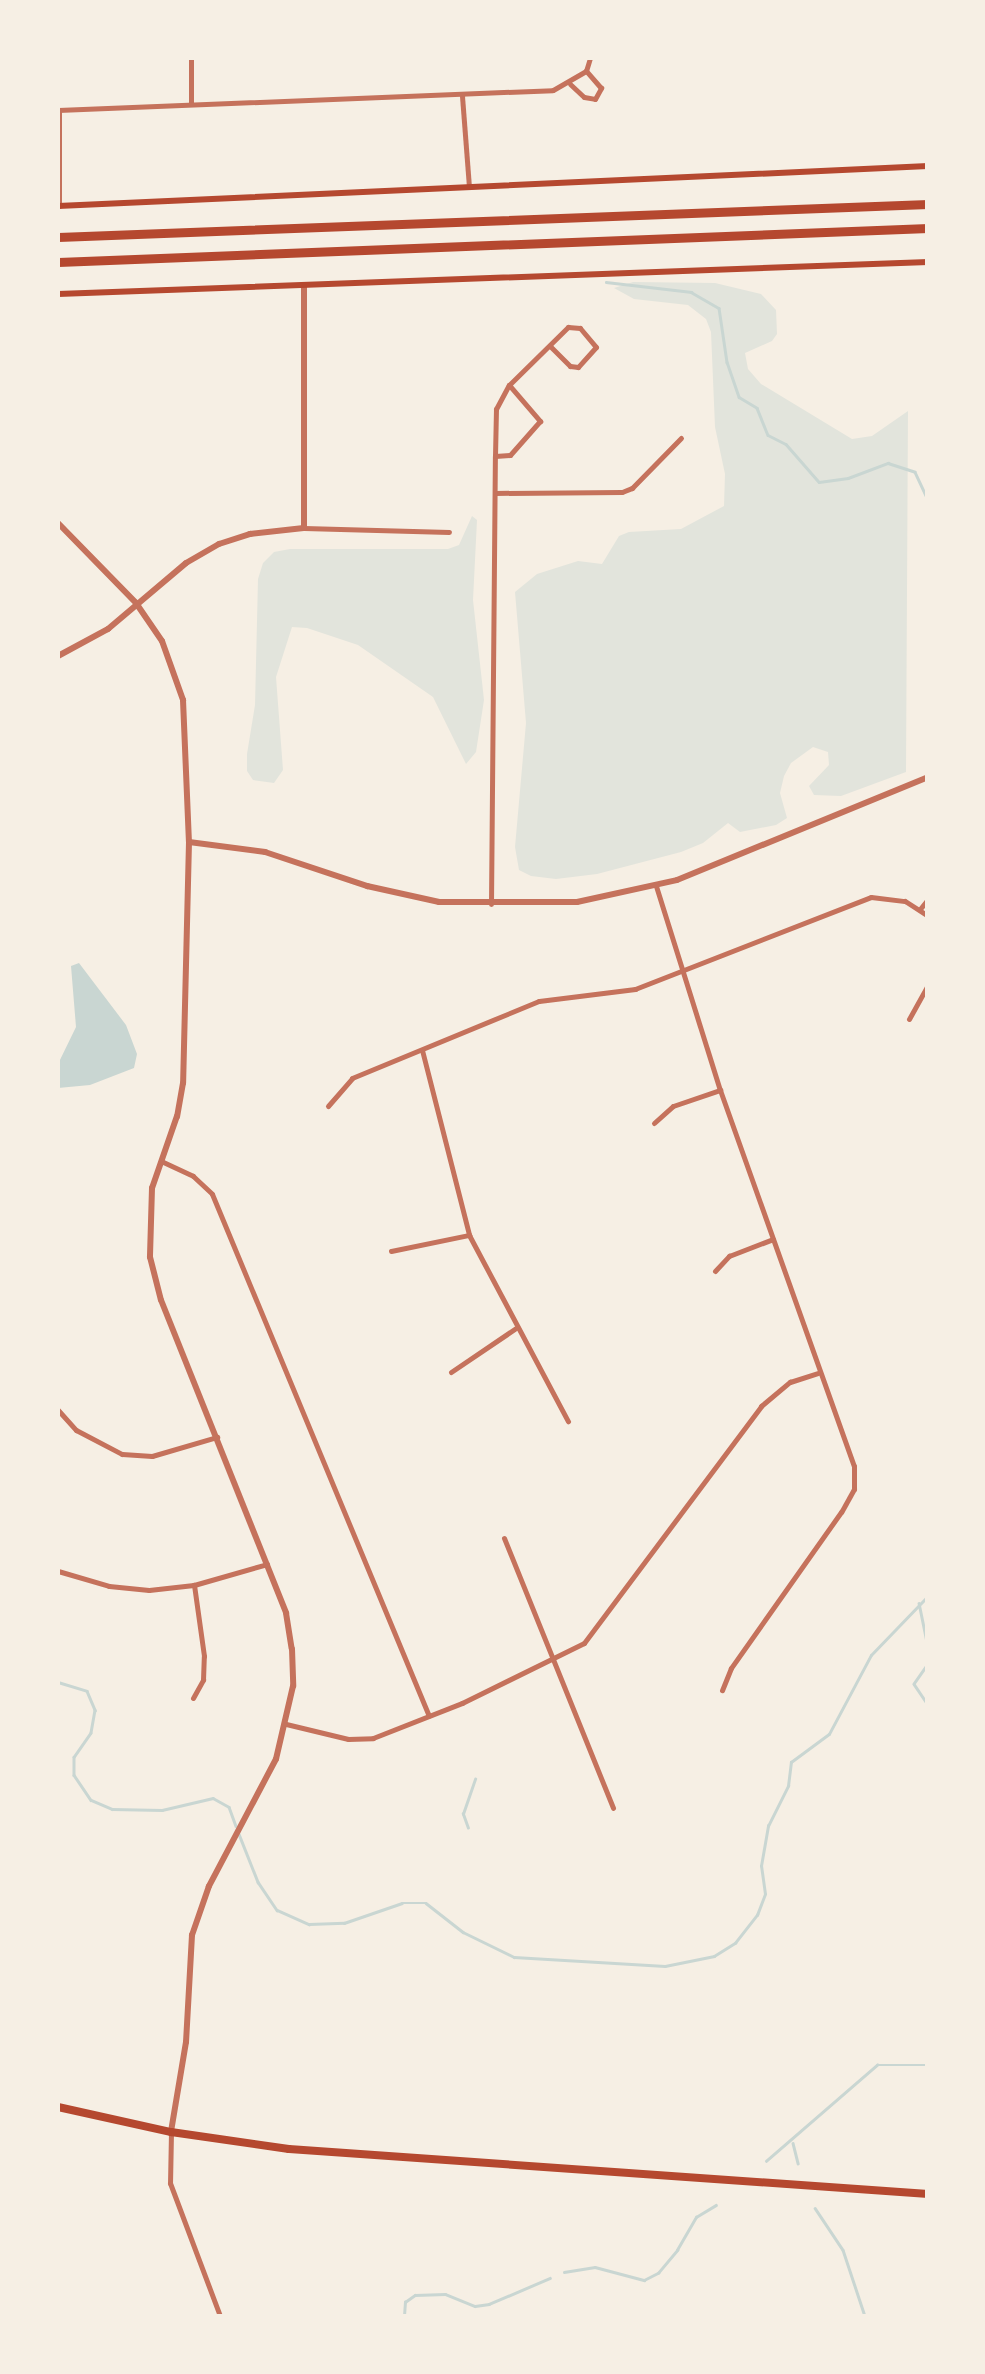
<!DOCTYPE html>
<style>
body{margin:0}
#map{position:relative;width:985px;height:2374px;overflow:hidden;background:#f6efe4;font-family:"Zilla Slab",serif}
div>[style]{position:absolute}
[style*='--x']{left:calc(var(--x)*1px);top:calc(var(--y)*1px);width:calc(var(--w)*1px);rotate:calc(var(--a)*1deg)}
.green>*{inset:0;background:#e2e4dc}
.water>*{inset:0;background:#c9d6d2}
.stream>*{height:2.5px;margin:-1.25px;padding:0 1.25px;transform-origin:1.25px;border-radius:1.25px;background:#c9d6d2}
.minor>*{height:5px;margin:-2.5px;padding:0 2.5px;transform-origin:2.5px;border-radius:2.5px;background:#c5725c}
.tertiary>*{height:6px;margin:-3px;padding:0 3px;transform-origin:3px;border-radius:3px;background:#c5725c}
.secondary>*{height:6px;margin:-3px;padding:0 3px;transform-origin:3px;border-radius:3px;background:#b5482f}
.primary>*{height:8px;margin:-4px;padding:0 4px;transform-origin:4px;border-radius:4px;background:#b5482f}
.motorway>*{height:9px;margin:-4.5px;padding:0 4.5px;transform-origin:4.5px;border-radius:4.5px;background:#b5482f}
span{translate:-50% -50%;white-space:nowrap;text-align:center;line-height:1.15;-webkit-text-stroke:9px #f6efe4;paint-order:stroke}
.frame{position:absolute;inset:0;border:60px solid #f6efe4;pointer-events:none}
</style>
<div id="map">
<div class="green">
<i style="clip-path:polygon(633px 282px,715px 283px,761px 294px,776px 310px,777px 334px,772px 341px,745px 353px,748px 369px,761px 384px,852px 439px,872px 436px,908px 411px,906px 772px,841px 796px,814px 795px,809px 786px,829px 765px,828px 752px,813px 747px,791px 763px,784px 776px,780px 793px,787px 818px,776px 825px,740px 832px,728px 823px,703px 843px,681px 852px,597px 874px,556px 879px,531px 876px,519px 870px,515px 847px,526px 723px,515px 592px,537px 574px,578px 561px,602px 564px,619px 536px,629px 532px,681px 529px,724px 506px,725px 474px,715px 427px,711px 332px,706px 319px,688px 305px,634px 299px,614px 288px)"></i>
<i style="clip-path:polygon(472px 516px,477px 520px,473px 600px,484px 700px,476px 752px,466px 764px,433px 697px,358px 645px,307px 628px,292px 627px,276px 677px,283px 770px,274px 783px,253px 780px,247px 771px,247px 754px,255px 705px,258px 579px,263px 563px,274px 552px,290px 549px,448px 549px,459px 545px)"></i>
</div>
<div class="water">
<i style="clip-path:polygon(79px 963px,126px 1025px,137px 1054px,134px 1068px,90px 1085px,58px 1088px,58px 1064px,76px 1027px,71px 966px)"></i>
</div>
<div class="stream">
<i style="--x:606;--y:282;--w:86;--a:6.7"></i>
<i style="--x:691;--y:292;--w:32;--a:30"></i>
<i style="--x:719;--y:308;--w:55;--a:81.6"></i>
<i style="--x:727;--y:362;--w:37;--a:71"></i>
<i style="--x:739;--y:397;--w:21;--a:31"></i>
<i style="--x:757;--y:408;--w:29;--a:68"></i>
<i style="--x:768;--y:435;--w:20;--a:27"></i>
<i style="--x:786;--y:444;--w:50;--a:49"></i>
<i style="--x:819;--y:482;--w:29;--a:-8"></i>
<i style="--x:848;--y:478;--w:43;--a:-20.6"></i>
<i style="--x:888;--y:463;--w:28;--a:18"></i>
<i style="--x:915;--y:472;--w:31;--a:65"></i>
<i style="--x:919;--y:1603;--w:45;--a:78.4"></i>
<i style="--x:928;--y:1664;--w:24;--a:125"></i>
<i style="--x:914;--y:1684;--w:25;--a:56"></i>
<i style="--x:58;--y:1682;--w:30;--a:17"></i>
<i style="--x:87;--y:1691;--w:21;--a:67"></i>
<i style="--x:95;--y:1710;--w:23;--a:100"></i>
<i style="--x:91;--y:1733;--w:29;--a:125"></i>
<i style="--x:74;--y:1757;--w:18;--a:90"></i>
<i style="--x:74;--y:1775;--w:30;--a:56"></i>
<i style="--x:91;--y:1800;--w:23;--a:23"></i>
<i style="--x:112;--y:1809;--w:50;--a:1.1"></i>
<i style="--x:162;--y:1810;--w:52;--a:-13.2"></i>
<i style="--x:213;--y:1798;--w:18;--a:29"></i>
<i style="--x:229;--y:1807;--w:20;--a:70"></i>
<i style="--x:468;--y:1828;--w:15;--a:-110"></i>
<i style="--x:463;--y:1814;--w:37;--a:-71"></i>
<i style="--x:239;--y:1834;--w:52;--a:68.4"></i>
<i style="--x:258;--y:1882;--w:34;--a:56"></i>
<i style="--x:277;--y:1910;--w:35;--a:24"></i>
<i style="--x:309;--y:1924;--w:35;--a:-2"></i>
<i style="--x:344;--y:1923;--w:61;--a:-19"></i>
<i style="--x:402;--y:1903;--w:24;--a:0"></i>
<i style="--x:426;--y:1903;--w:47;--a:38.1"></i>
<i style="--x:463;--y:1932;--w:57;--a:26.1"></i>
<i style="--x:514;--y:1957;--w:151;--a:3.4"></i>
<i style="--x:665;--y:1966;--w:50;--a:-11.5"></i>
<i style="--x:714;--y:1956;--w:25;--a:-32"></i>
<i style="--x:735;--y:1943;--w:36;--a:-52"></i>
<i style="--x:757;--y:1915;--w:22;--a:-69"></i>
<i style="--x:765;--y:1894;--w:28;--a:-98"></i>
<i style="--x:761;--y:1866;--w:41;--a:-80.1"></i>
<i style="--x:768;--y:1826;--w:45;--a:-63.4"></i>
<i style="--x:788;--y:1786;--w:24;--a:-83"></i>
<i style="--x:791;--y:1762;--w:47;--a:-36.4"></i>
<i style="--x:829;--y:1734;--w:89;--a:-62"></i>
<i style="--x:871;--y:1655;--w:82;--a:-46"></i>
<i style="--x:793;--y:2143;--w:21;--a:76"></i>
<i style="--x:766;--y:2161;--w:147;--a:-40.9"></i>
<i style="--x:877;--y:2065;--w:51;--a:0"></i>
<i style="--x:815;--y:2208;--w:50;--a:56.3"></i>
<i style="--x:843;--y:2250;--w:70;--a:71.6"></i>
<i style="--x:564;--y:2272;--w:31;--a:-9"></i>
<i style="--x:595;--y:2267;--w:51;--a:14.9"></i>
<i style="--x:644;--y:2280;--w:16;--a:-27"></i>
<i style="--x:658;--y:2273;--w:30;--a:-50"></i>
<i style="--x:677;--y:2250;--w:38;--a:-60"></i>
<i style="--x:696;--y:2217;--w:23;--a:-31"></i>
<i style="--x:404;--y:2316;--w:14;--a:-86"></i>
<i style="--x:405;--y:2302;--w:12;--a:-35"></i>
<i style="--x:415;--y:2295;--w:30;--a:-2"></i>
<i style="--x:445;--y:2294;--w:32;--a:22"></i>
<i style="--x:475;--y:2306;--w:14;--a:-8"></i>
<i style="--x:489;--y:2304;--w:66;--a:-23.1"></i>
</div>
<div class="minor">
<i style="--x:570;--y:84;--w:19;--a:43"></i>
<i style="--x:584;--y:97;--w:11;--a:10"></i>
<i style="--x:595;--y:99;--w:13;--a:-61"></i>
<i style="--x:601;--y:88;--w:23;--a:-131"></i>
<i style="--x:462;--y:96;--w:91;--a:85.6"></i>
<i style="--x:191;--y:103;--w:45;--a:-90"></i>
<i style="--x:58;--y:110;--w:495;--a:-2.3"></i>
<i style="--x:553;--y:90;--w:38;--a:-30"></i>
<i style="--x:586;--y:71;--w:14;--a:-73"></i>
<i style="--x:59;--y:110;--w:96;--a:90"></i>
<i style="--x:509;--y:385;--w:83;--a:-44.5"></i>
<i style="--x:568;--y:327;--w:12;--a:5"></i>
<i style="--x:580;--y:328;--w:25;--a:50"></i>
<i style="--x:596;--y:347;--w:27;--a:132"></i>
<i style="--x:578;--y:367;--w:8;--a:-173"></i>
<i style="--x:570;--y:366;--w:28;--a:-135"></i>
<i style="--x:495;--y:493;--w:127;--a:-0.5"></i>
<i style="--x:622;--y:492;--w:11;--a:-22"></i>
<i style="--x:632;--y:488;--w:70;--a:-45.6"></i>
<i style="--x:304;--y:528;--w:145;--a:1.6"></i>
<i style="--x:656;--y:886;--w:214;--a:72.6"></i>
<i style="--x:720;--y:1090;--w:399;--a:70.4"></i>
<i style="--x:854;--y:1466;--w:23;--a:90"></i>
<i style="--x:854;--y:1489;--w:26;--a:119"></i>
<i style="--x:841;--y:1512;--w:191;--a:125.2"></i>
<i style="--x:731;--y:1668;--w:24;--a:112"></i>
<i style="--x:491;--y:904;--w:448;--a:-89.5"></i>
<i style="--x:495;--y:456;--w:47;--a:-88.8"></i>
<i style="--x:496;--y:409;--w:27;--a:-62"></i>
<i style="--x:509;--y:385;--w:48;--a:49.3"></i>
<i style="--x:540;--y:421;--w:45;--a:131.4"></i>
<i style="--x:510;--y:455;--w:15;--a:176"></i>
<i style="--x:920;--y:909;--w:13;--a:-51"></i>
<i style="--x:909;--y:1019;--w:39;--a:-61"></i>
<i style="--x:422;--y:1050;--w:191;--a:75.7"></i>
<i style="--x:469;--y:1235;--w:211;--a:62"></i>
<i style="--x:328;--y:1106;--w:37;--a:-49"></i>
<i style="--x:352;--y:1078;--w:202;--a:-22.4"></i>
<i style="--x:539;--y:1001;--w:97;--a:-7.1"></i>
<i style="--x:635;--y:989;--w:253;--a:-21.3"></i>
<i style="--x:871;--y:897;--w:34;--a:7"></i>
<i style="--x:905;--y:901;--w:27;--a:33"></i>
<i style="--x:654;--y:1123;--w:25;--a:-42"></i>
<i style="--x:673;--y:1106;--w:50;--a:-18.8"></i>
<i style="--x:161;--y:1161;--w:35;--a:25"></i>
<i style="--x:193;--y:1176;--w:26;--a:43"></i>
<i style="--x:212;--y:1194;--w:565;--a:67.43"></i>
<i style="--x:391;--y:1251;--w:80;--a:-11.6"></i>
<i style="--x:715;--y:1271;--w:21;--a:-47"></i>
<i style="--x:729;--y:1256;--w:47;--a:-21.1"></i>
<i style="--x:451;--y:1372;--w:78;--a:-34.1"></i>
<i style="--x:58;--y:1410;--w:27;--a:48"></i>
<i style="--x:76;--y:1430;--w:52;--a:27.6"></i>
<i style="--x:122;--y:1454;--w:30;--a:4"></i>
<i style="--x:152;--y:1456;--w:68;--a:-16.3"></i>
<i style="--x:504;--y:1538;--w:291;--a:68"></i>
<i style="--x:58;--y:1571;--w:53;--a:16.4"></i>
<i style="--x:109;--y:1586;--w:40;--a:5.7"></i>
<i style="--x:149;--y:1590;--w:45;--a:-6.3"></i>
<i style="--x:194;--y:1585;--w:76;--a:-16"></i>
<i style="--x:193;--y:1698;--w:21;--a:-61"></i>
<i style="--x:203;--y:1680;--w:24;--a:-88"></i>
<i style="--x:204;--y:1656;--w:72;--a:-98"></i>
<i style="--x:286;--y:1724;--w:64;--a:13.6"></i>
<i style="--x:348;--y:1739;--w:25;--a:-2"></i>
<i style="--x:373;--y:1738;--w:96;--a:-21.5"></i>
<i style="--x:462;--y:1703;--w:136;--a:-26.2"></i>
<i style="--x:584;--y:1643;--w:296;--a:-53.2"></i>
<i style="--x:761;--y:1406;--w:38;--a:-40"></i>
<i style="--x:790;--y:1382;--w:29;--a:-18"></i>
<i style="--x:171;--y:2132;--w:51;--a:91.1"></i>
<i style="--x:170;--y:2183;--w:142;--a:69.4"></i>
</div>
<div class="tertiary">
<i style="--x:58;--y:523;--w:112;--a:45.7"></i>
<i style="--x:136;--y:603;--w:46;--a:55.6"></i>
<i style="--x:162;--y:641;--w:63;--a:70.4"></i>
<i style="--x:183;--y:700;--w:142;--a:87.6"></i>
<i style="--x:189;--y:842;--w:241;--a:91.4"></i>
<i style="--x:183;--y:1083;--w:34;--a:100"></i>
<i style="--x:177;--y:1116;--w:76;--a:109.1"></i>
<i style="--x:152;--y:1188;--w:69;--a:91.7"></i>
<i style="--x:150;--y:1257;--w:44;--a:75.7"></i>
<i style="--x:161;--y:1300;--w:337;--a:68.2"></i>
<i style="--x:286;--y:1613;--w:36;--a:81"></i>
<i style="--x:292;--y:1649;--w:37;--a:88"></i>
<i style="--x:293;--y:1686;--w:75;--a:103.1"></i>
<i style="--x:276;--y:1759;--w:144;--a:117.8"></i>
<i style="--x:209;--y:1886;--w:52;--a:109.1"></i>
<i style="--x:192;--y:1935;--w:107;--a:93.2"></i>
<i style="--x:186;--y:2042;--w:91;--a:99.5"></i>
<i style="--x:58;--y:656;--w:57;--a:-28.4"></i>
<i style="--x:108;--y:629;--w:102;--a:-40.2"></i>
<i style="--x:186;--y:563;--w:38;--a:-30"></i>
<i style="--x:219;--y:544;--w:33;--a:-18"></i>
<i style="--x:250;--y:534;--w:54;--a:-6.3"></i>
<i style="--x:304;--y:528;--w:242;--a:-90"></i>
<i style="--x:189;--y:842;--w:77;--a:7.5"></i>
<i style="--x:265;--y:852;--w:108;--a:18.4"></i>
<i style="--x:367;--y:886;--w:74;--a:12.5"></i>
<i style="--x:439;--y:902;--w:138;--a:0"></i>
<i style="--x:577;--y:902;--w:102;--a:-12.4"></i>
<i style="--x:677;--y:880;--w:271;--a:-22.3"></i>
</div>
<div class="secondary">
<i style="--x:58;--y:206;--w:871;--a:-2.63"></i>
<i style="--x:58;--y:294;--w:871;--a:-2.11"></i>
</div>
<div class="primary">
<i style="--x:58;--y:2107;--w:116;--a:12.5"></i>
<i style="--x:171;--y:2132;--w:119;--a:8.2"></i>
<i style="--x:289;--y:2149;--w:641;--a:4.03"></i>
</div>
<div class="motorway">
<i style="--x:58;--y:237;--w:871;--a:-2.17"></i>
<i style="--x:58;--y:262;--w:871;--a:-2.24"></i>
</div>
<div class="frame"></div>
</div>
